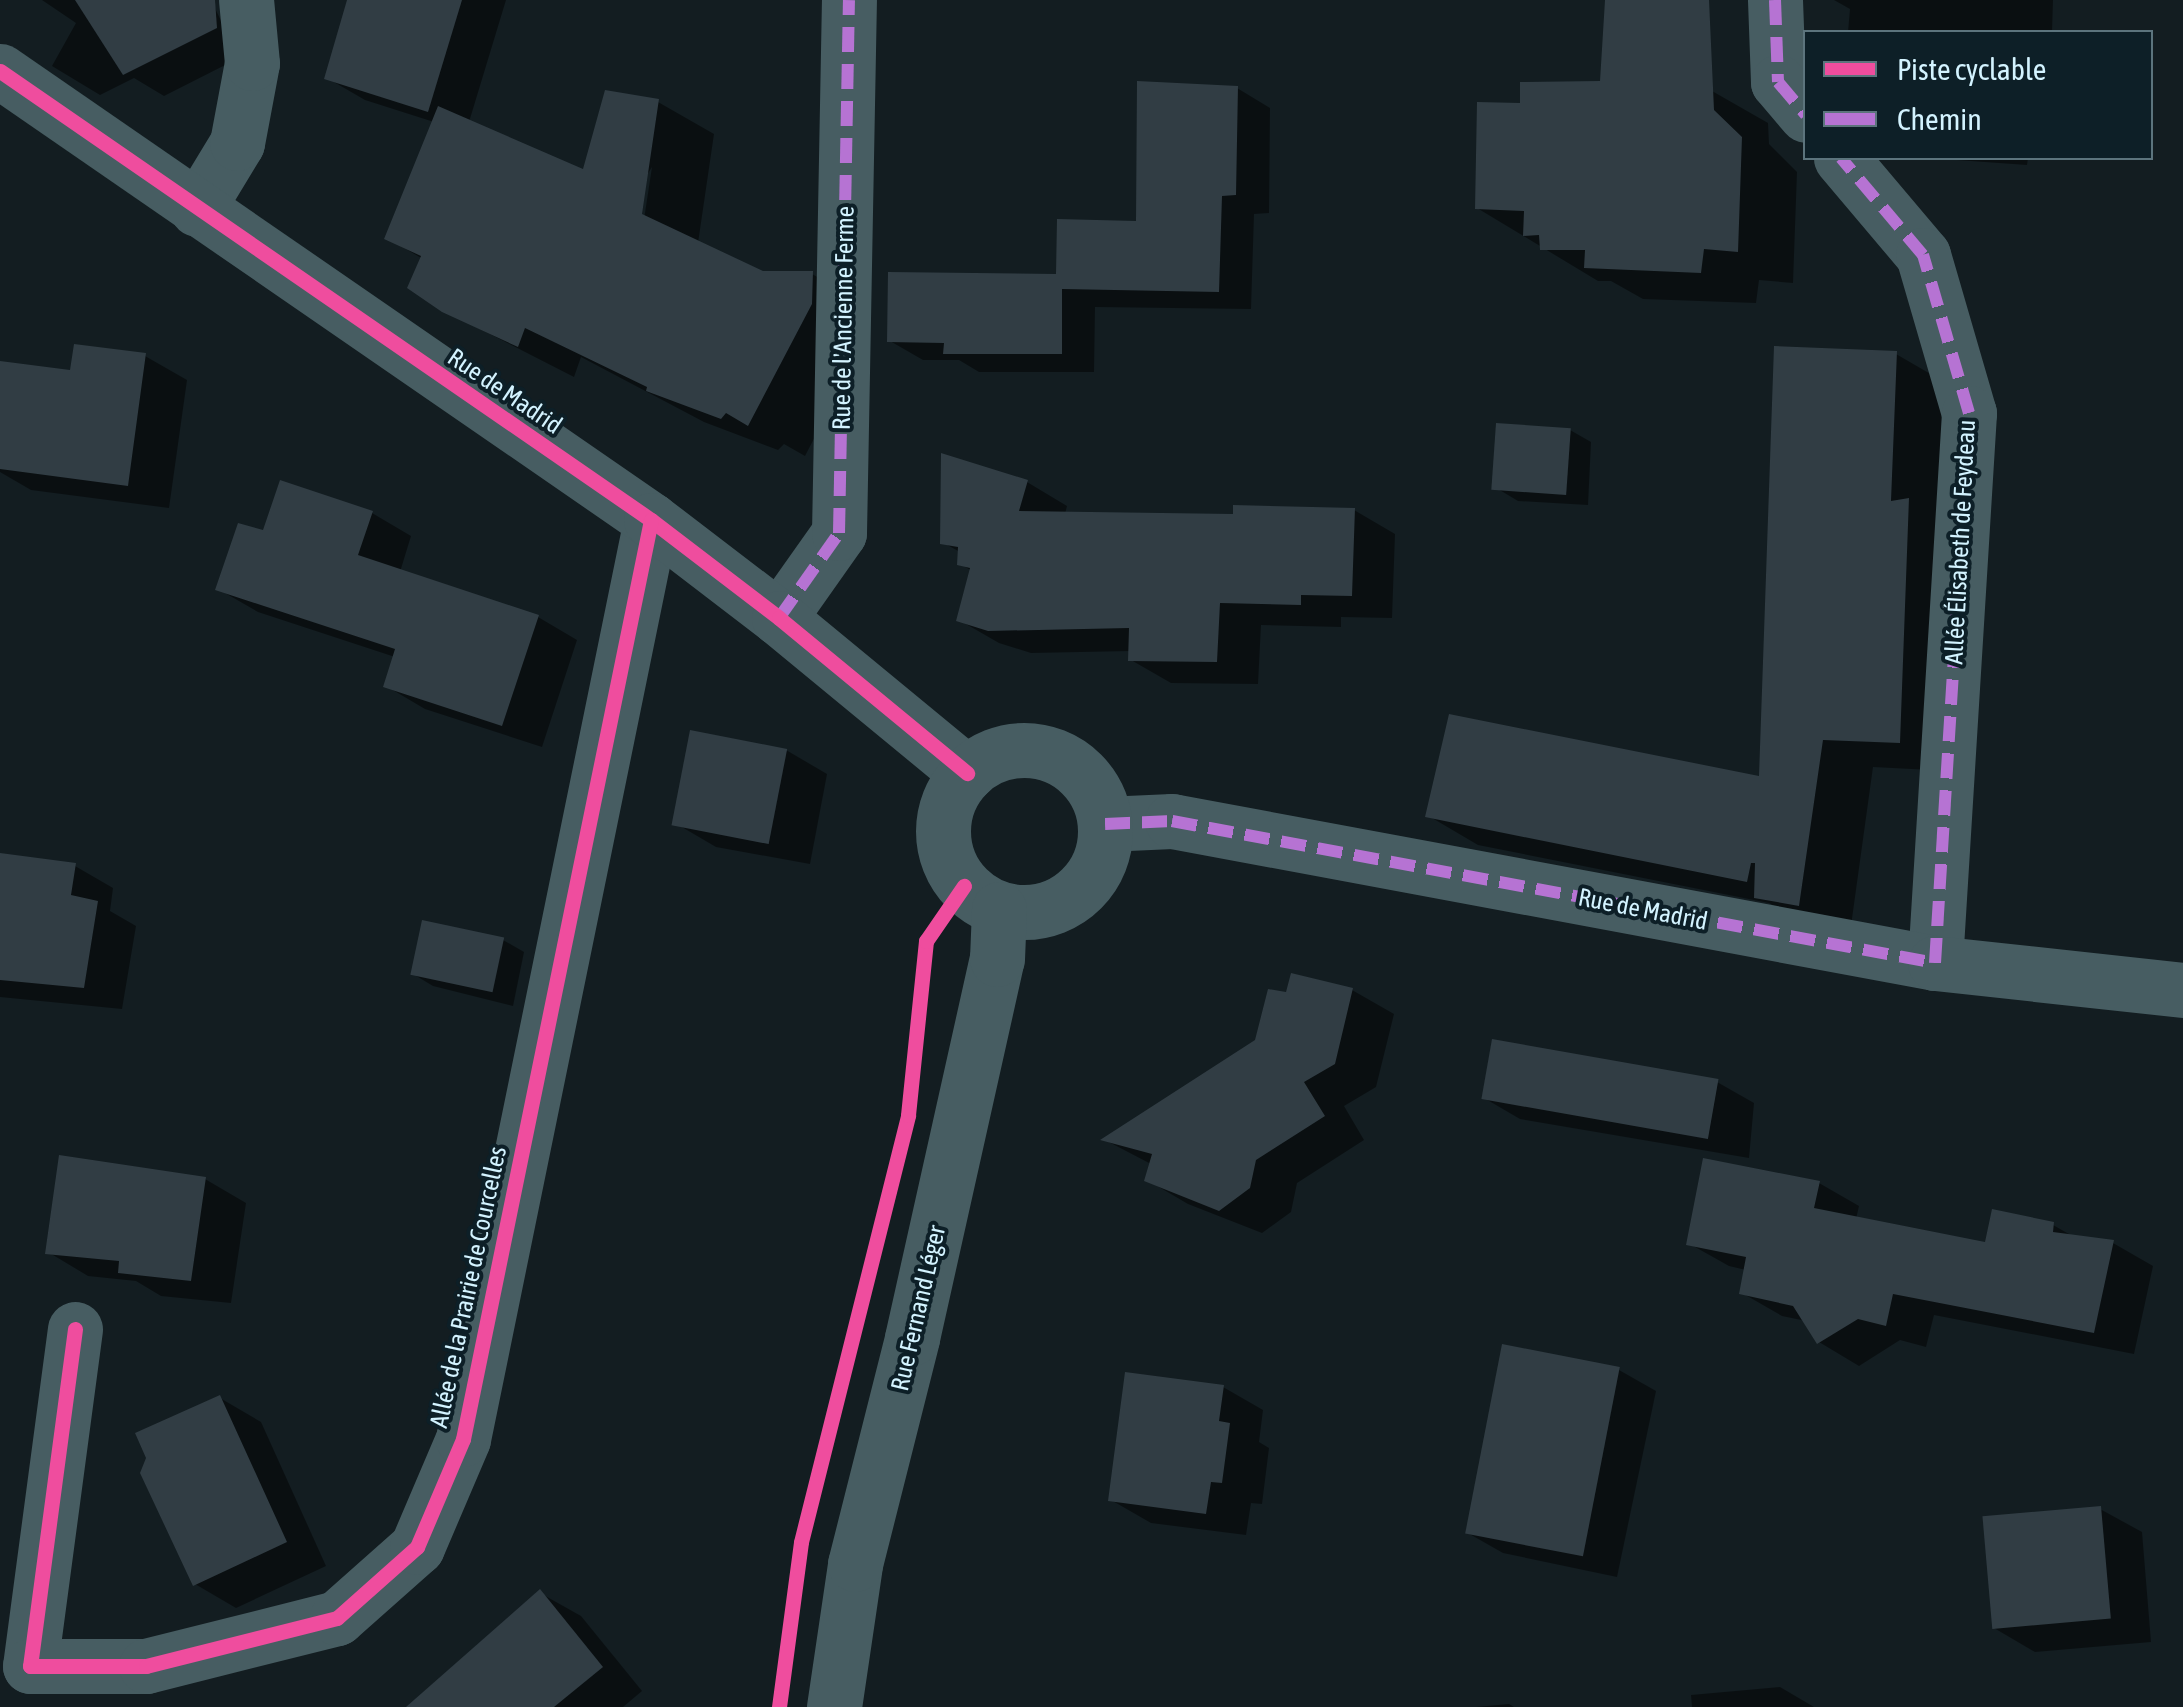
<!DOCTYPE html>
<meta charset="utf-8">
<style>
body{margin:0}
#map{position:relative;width:2183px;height:1707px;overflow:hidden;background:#131d21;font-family:"Asap Condensed",sans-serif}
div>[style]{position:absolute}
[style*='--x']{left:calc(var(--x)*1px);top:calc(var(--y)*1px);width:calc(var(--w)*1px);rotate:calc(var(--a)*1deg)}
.shadow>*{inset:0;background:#0007}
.building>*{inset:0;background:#313d44;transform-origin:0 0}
.minor>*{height:55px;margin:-27.5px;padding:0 27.5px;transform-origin:27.5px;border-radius:27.5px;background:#475d62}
.tertiary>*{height:55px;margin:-27.5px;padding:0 27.5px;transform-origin:27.5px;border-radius:27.5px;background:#475d62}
.tertiary>.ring{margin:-27.5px;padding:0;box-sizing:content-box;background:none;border:55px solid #475d62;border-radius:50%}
.quiet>*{height:12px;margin-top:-6px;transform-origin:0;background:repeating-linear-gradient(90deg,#b673d3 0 25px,transparent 0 37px)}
.cycleway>*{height:15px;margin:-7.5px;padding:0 7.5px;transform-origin:7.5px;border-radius:7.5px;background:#ef4d9e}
span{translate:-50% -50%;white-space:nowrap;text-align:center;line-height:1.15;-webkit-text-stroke:8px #0d1f27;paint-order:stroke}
.street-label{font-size:25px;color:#d3f3ff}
.legend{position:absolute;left:1803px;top:30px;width:350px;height:130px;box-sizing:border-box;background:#0d1f27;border:2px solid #5c747d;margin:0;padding:12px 18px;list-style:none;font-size:30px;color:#d3f3ff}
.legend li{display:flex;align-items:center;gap:20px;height:50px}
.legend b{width:50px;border:2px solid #5c747d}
</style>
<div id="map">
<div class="shadow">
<i style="clip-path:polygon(42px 0,211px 0,239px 58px,164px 96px,134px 78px,100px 95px,52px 66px,76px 23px)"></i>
<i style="clip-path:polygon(evenodd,349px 0,506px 0,469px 122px,585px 173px,658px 102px,714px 134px,698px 243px,763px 273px,812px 274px,868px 306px,867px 336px,805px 456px,784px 444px,778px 450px,704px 422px,581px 357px,574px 377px,443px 310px,423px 259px,387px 238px,434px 122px,365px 100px,327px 78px,349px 0,652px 167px,643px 226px,638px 226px,645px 178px,652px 167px)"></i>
<i style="clip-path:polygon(1834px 0,2053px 0,2052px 32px,1848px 32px,1850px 9px)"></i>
<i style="clip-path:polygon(1237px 88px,1270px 108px,1269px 213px,1254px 214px,1251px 309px,1095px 307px,1094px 372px,979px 372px,959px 360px,923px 360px,890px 341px,1059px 276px,1139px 224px)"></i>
<i style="clip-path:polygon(1712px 91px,1768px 123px,1769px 144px,1797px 172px,1793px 283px,1759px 280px,1756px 303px,1643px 299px,1611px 281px,1598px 281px,1477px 208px,1522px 105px)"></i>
<i style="clip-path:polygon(1929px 158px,2028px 158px,2027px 165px)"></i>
<i style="clip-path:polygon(1896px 354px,1946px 383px,1950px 771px,1873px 767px,1850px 933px,1807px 925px,1769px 903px,1478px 845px,1427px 815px,1761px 779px)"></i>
<i style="clip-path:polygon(145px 356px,187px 380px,169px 508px,31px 490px,0 472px,0 385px)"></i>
<i style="clip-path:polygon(1570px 430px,1591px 442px,1588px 505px,1518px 501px,1498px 489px)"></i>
<i style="clip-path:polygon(1027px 482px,1067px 506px,1065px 514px,1235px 516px,1354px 510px,1395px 534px,1392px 618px,1341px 617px,1341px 627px,1261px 625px,1258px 684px,1171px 683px,1131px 660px,1131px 651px,1031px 653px,999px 643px,959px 620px,972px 571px,959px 563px,960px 552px,942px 542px)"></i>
<i style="clip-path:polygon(372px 513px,411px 536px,400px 572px,538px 617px,577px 640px,542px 747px,425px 709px,386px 686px,395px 657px,258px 612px,218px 589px)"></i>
<i style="clip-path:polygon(786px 750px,827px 774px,810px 864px,716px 847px,675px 823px)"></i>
<i style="clip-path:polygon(0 856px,75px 866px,113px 888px,110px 911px,136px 926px,122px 1009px,0 997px)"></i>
<i style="clip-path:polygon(503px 940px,524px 952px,513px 1006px,433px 986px,413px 974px)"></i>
<i style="clip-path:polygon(1293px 976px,1352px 990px,1394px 1014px,1376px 1087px,1344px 1106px,1364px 1140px,1297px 1183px,1291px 1212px,1262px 1233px,1188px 1204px,1147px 1180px,1151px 1164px,1105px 1140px,1257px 1042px,1288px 995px)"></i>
<i style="clip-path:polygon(1717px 1082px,1754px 1103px,1749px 1158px,1520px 1119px,1484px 1098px)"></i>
<i style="clip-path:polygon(205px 1179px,246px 1203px,231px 1303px,161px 1296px,136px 1281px,88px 1276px,48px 1252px)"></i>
<i style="clip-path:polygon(1819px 1183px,1859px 1206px,1856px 1219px,1986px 1245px,2053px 1225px,2076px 1238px,2113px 1243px,2153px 1266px,2134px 1354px,1934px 1315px,1926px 1347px,1900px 1340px,1859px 1366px,1819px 1342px,1806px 1321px,1782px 1316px,1742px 1293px,1746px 1270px,1729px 1266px,1688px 1243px)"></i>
<i style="clip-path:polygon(1619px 1370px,1656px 1391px,1617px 1577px,1503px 1553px,1466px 1532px)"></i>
<i style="clip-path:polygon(1223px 1387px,1263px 1410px,1259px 1442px,1269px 1448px,1262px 1504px,1251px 1503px,1246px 1535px,1151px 1523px,1111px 1500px)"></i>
<i style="clip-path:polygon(220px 1398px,261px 1422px,326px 1566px,236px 1608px,195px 1584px)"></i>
<i style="clip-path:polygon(2100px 1509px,2142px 1532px,2151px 1642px,2035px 1652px,1994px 1628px)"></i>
<i style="clip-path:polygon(540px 1593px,581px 1616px,642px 1691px,623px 1707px,440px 1707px)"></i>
<i style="clip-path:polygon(1780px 1687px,1814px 1707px,1692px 1707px,1691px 1695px)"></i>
<i style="clip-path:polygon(1509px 1704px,1514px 1707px,1476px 1707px)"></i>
</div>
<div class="building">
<i style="clip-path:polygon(75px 0,215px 0,217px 28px,123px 75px)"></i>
<i style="clip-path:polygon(347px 0,462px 0,428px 112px,324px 79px)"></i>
<i style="clip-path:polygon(1605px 0,1709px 0,1714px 110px,1742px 137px,1738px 252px,1704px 249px,1701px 273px,1584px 268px,1585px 250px,1540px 250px,1539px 235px,1523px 236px,1524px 211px,1475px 209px,1477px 102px,1520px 103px,1520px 82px,1600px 81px)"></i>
<i style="clip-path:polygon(1137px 81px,1238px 86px,1236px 195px,1222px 196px,1219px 292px,1062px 289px,1062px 354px,943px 354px,944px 343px,887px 342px,888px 272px,1056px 274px,1057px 219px,1136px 221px)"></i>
<i style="clip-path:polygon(605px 90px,659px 99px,642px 214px,763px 271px,813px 271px,812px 304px,748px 426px,726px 413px,721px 419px,646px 391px,647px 387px,525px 328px,518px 347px,442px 312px,407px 288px,421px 256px,384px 239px,438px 106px,583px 169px)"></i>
<i style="clip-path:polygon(74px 344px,146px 353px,128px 486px,0 469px,0 361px,70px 370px)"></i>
<i style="clip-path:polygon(1774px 346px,1897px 351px,1891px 501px,1909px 498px,1900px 743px,1823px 740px,1799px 906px,1754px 898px,1755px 863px,1751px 863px,1747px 882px,1425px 817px,1449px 714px,1759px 776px)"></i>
<i style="left:1496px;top:423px;width:75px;height:67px;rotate:4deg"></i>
<i style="clip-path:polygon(941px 453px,1028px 480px,1019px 511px,1233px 514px,1233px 505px,1355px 508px,1352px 596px,1301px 595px,1301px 605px,1220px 603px,1217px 662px,1128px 661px,1129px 628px,988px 631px,956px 621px,970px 568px,957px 565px,958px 547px,940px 544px)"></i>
<i style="clip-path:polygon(280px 480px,373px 511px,358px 555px,539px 615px,502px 726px,383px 687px,395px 649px,215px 590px,238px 523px,263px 530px)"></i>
<i style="left:690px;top:730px;width:99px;height:97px;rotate:11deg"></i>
<i style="clip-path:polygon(0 853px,76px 863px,71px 895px,98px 901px,84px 988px,0 980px)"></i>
<i style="left:422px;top:920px;width:84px;height:56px;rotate:12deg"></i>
<i style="clip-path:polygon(1291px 973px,1353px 988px,1335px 1064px,1304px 1082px,1325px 1116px,1256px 1160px,1250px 1188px,1219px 1211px,1144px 1181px,1152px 1154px,1100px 1140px,1255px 1040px,1268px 989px,1286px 992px)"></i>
<i style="left:1492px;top:1039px;width:230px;height:61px;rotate:10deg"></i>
<i style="clip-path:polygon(59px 1155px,206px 1177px,191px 1281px,118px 1273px,119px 1261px,45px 1254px)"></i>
<i style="clip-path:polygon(1703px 1158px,1820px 1181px,1814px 1208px,1985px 1242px,1992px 1209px,2054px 1222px,2053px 1232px,2114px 1240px,2094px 1333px,1893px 1294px,1886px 1326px,1858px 1319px,1817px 1344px,1793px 1306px,1739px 1294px,1746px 1257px,1686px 1245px)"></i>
<i style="left:1502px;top:1344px;width:120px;height:193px;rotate:11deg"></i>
<i style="clip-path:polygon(1125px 1372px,1224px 1385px,1219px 1421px,1230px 1423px,1222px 1483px,1211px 1482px,1206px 1514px,1108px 1501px)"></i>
<i style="clip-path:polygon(220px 1395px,287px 1542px,193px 1586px,140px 1473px,146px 1458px,135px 1433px)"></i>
<i style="left:2101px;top:1506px;width:113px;height:119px;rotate:85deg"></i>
<i style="clip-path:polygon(540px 1589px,603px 1667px,554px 1707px,406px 1707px)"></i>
</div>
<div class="minor">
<i style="--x:1775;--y:0;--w:82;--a:87.9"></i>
<i style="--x:1778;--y:82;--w:43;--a:49.7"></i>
<i style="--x:1841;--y:158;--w:127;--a:49.8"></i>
<i style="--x:1923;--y:255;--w:165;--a:73.8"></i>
<i style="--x:1969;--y:413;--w:551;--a:93.54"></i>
<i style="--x:197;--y:209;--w:77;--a:-58.8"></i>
<i style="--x:237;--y:143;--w:81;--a:-79.4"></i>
<i style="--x:252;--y:63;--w:63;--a:-95.4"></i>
<i style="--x:779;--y:618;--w:104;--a:-54.8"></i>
<i style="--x:839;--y:533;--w:533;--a:-88.93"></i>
<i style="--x:1105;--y:824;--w:67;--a:-2.6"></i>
<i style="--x:1172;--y:821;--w:776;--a:10.54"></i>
<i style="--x:1935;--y:963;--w:249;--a:6.2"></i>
<i style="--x:75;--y:1329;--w:340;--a:97.6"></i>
<i style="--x:30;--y:1666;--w:116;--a:0"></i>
<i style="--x:146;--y:1666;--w:197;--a:-14.1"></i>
<i style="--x:337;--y:1618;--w:107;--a:-41.6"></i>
<i style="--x:417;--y:1547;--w:117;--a:-66.9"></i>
<i style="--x:463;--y:1439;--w:938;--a:-78.44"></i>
</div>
<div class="tertiary">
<i style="--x:0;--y:71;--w:791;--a:34.59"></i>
<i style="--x:651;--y:520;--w:161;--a:37.4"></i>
<i style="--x:779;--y:618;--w:244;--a:39.5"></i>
<i class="ring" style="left:943px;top:750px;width:107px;height:107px"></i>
<i style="--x:834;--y:1707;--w:145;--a:-81.6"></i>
<i style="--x:855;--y:1564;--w:233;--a:-75.8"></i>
<i style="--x:912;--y:1338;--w:388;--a:-77.4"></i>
<i style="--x:997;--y:959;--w:50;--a:-87.7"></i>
</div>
<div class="quiet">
<i style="--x:1775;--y:0;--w:82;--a:87.9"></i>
<i style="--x:1778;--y:82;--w:43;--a:49.7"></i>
<i style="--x:779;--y:618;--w:104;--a:-54.8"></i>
<i style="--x:839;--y:533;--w:533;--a:-88.93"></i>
<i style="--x:1105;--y:824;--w:67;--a:-2.6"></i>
<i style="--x:1172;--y:821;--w:776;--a:10.54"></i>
<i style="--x:1935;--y:963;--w:551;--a:-86.46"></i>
<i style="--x:1969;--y:413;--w:165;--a:-106.2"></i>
<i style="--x:1923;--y:255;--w:127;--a:-130.2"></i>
</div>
<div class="cycleway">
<i style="--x:0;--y:71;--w:791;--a:34.59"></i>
<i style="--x:651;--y:520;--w:161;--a:37.4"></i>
<i style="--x:779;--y:618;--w:244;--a:39.5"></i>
<i style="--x:75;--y:1329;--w:340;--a:97.6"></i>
<i style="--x:30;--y:1666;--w:116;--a:0"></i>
<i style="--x:146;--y:1666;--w:197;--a:-14.1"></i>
<i style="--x:337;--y:1618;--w:107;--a:-41.6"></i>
<i style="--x:417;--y:1547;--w:117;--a:-66.9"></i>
<i style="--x:463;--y:1439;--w:938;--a:-78.44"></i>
<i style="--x:779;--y:1707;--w:166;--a:-82.4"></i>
<i style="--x:801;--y:1542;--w:440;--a:-75.9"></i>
<i style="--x:908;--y:1115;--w:175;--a:-84.1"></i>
<i style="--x:926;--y:941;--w:67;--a:-55.4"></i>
</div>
<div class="street-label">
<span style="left:843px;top:318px;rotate:-89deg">Rue de l'Ancienne Ferme</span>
<span style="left:505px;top:391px;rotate:34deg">Rue de Madrid</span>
<span style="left:1960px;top:542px;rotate:-87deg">Allée Élisabeth de Feydeau</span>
<span style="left:1643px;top:909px;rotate:11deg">Rue de Madrid</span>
<span style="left:468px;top:1287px;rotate:-78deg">Allée de la Prairie de Courcelles</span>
<span style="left:918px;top:1308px;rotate:-77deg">Rue Fernand Léger</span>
</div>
<ul class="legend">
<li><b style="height:12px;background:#ef4d9e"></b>Piste cyclable</li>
<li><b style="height:12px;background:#b673d3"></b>Chemin</li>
</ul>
</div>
